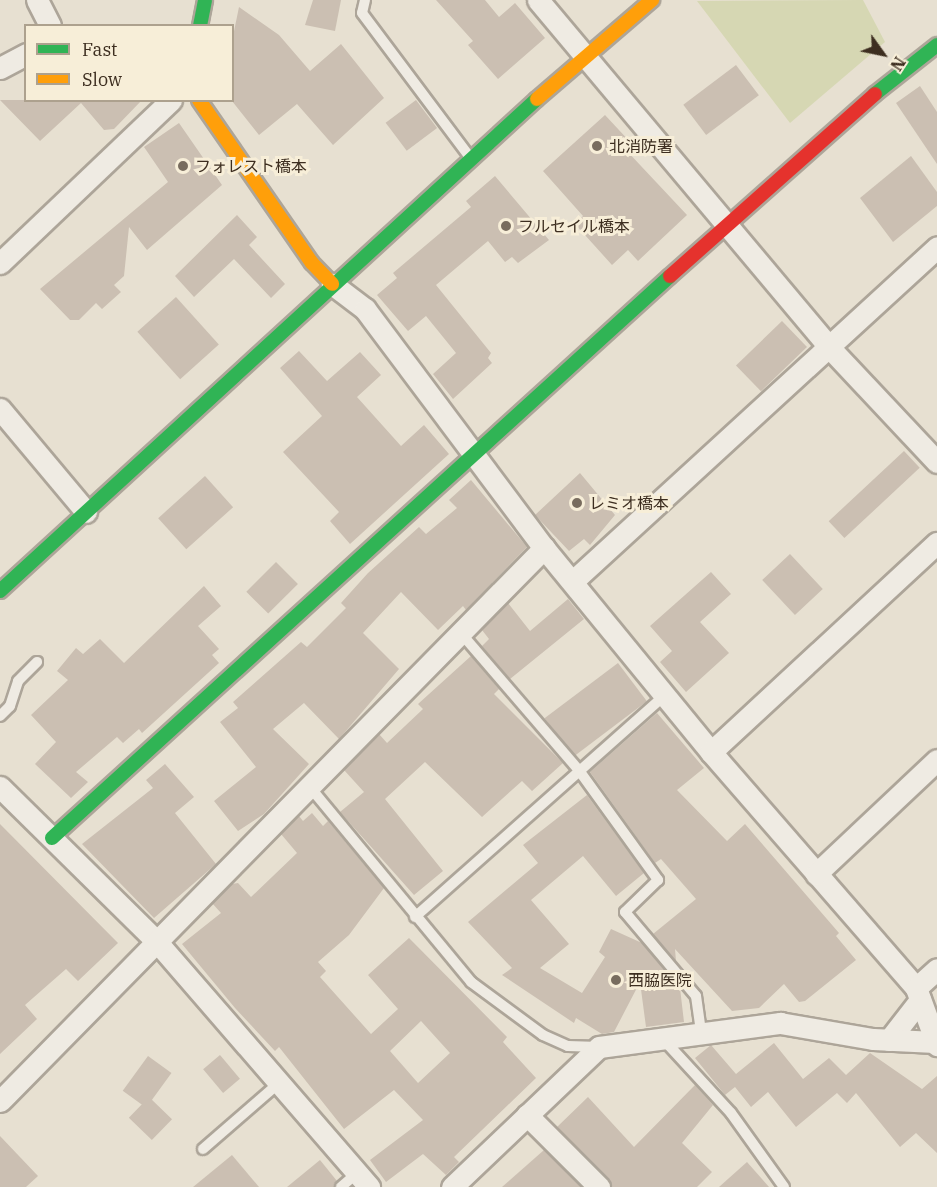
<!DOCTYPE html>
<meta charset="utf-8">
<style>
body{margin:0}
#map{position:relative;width:937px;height:1187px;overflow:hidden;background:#e7e0d1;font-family:"IBM Plex Serif","Noto Sans JP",serif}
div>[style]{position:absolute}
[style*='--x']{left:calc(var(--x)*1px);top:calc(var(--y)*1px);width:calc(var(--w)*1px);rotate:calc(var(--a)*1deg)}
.green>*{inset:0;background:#d6d7b3}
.building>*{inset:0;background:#cbbfb2;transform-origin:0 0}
.roads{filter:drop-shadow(2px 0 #ada599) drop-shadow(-2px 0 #ada599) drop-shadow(0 2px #ada599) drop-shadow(0 -2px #ada599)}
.lane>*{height:10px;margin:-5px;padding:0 5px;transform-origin:5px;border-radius:5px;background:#efebe3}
.street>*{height:21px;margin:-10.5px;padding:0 10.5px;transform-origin:10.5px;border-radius:10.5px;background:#efebe3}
.fast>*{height:14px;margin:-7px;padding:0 7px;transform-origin:7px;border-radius:7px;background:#30b455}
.slow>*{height:14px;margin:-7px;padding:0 7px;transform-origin:7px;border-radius:7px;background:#ff9f0a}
.jam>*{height:14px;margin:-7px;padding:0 7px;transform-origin:7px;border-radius:7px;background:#e5322d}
.dots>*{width:16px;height:16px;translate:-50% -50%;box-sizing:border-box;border:3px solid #f7eed8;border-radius:50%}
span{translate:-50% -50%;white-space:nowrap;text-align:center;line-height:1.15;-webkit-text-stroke:6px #f7eed8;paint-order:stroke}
.poi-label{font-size:16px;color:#3d2e20}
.left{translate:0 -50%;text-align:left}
.legend{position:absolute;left:24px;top:24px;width:210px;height:78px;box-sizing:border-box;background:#f7eed8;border:2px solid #ada18e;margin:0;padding:8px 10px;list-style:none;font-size:18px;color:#3d2e20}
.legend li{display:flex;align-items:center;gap:12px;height:30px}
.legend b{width:30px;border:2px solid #ada18e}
.north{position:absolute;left:853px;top:24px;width:60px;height:60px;-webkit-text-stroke:4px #f7eed8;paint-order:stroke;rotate:123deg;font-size:16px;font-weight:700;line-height:24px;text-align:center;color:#3d2e20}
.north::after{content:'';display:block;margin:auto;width:21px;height:27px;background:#3d2e20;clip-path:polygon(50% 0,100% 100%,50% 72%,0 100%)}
</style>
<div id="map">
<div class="green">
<i style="clip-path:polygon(863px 0,885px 42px,790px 123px,697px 1px)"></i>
</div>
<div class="building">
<i style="clip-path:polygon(313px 0,341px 0,335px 31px,305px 25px)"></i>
<i style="clip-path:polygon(436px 0,485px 0,499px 17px,515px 3px,545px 38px,498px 79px,468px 45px,473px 41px)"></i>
<i style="clip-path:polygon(239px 7px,279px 35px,310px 71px,341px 44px,384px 98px,333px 145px,297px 104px,259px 135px,232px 101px,232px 41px)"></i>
<i style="left:736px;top:65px;width:38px;height:66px;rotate:53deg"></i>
<i style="clip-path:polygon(920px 86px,937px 112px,937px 164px,896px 103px)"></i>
<i style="clip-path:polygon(0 100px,142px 100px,114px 129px,104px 130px,81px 103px,40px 141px)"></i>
<i style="left:416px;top:100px;width:35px;height:38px;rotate:53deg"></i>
<i style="clip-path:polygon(605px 115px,632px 144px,626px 150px,687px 215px,638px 261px,628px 250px,612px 265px,575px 224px,583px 216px,543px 171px)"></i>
<i style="clip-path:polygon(179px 123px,222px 185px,147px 250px,129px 227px,124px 276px,114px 285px,121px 292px,102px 309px,96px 303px,79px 320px,70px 320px,40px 289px,168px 182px,144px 147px)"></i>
<i style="clip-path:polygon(911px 156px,937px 192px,937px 206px,893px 242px,860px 198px)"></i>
<i style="clip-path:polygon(495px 176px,549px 240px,518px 263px,512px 257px,505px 262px,488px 241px,436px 285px,491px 353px,488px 358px,492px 363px,453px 399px,433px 374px,456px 353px,426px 316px,408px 331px,377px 295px,397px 278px,393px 273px,471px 207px,466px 201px)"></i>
<i style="clip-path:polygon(237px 215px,257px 237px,249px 245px,285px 284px,271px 298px,234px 259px,194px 297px,175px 276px)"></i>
<i style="left:176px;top:297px;width:64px;height:52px;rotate:48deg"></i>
<i style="left:782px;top:321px;width:36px;height:64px;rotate:46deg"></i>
<i style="clip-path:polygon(299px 351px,327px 381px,360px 352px,381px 375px,357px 397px,401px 446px,424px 425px,449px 454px,350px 544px,330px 521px,339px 512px,283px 452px,322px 416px,280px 368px)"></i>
<i style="left:904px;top:451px;width:23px;height:103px;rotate:47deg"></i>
<i style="clip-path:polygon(580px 473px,615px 515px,590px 545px,584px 539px,569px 551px,535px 515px)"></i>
<i style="left:205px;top:476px;width:42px;height:63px;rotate:48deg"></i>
<i style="clip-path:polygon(471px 480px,527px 547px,466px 610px,463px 606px,438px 630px,401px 592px,363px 633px,399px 669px,339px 739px,304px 703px,273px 729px,309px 764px,264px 814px,238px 831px,214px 801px,256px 767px,220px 722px,238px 708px,233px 702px,301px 642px,307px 647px,346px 608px,341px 603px,368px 573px,419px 527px,426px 534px,457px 508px,449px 500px)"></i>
<i style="left:790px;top:554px;width:48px;height:38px;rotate:47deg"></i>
<i style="left:276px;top:562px;width:31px;height:42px;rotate:45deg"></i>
<i style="clip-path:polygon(711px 572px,731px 594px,700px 622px,729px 653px,686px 692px,660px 662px,672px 651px,650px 626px)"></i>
<i style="clip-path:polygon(204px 586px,221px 606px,198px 626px,219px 649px,212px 655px,219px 663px,142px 733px,139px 729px,123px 743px,117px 737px,76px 772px,88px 782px,71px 798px,35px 764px,56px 742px,31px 715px,68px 680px,57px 671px,76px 648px,83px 654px,100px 639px,124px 663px)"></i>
<i style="clip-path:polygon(568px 599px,584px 619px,510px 679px,482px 646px,489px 639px,482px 630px,508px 603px,530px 631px)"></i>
<i style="clip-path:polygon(471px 656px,499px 689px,494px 694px,563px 763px,532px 791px,522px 781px,482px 817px,425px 762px,385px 799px,443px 871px,414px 895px,340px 812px,364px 792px,344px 770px,379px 734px,387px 743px,423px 709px,418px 704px)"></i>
<i style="left:618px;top:663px;width:48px;height:92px;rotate:53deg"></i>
<i style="clip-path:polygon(657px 713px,704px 768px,677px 790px,727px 841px,745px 824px,839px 933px,836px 936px,856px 960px,805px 1001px,799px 1002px,784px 984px,759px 1008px,732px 1011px,675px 949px,676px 961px,653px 934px,696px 899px,661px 859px,655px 863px,590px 772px)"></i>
<i style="clip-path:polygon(165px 764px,194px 797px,175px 813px,216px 864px,154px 918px,82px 844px,153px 788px,146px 780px)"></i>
<i style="clip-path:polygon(587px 795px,644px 873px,616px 896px,583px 856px,531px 900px,569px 944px,540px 968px,582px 993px,605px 957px,599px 952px,611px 929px,642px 943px,680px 988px,684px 1022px,646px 1027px,640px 982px,614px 1032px,602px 1034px,576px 1018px,574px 1023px,502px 975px,512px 968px,468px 922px,538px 863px,523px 845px)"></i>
<i style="clip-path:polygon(evenodd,312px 813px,323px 826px,328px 821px,384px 888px,349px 935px,318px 962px,326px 971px,320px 977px,371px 1034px,398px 1009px,368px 975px,409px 938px,507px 1037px,503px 1042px,536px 1078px,454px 1157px,459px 1162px,446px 1175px,423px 1154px,386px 1182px,370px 1160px,423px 1120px,394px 1090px,344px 1129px,279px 1047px,275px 1051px,235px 1008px,182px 944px,221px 913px,212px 903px,232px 884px,238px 883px,251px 897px,297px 853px,281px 834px,299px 816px,303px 821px,312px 813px,421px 1021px,450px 1053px,418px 1083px,390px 1051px,421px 1021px)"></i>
<i style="clip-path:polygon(0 824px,118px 943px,78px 981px,66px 969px,25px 1005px,37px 1019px,0 1054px)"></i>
<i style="clip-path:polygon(774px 1043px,803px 1079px,829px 1058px,846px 1075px,870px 1053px,922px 1089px,937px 1076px,937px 1153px,916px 1133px,900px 1147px,856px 1093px,847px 1103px,837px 1093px,796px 1127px,768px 1092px,751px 1107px,735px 1087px,725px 1095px,695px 1058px,711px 1045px,736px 1074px)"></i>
<i style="left:220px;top:1055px;width:31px;height:22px;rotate:50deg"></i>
<i style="left:148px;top:1056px;width:29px;height:43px;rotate:36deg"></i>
<i style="clip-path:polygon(695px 1085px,713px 1105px,682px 1143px,712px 1172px,697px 1187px,611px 1187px,557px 1127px,588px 1097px,634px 1147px)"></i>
<i style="left:149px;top:1097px;width:32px;height:29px;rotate:44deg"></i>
<i style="clip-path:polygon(0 1136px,38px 1176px,26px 1187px,0 1187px)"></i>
<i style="clip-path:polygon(544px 1150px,581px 1187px,502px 1187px)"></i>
<i style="clip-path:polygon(232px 1155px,259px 1187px,193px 1187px)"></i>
<i style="clip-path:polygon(320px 1160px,337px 1181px,334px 1187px,287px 1187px)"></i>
<i style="clip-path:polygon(747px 1162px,769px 1187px,719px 1187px)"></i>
</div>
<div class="roads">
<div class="lane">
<i style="--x:365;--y:0;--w:13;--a:103"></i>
<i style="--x:362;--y:13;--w:179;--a:53.2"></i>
<i style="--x:460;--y:632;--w:181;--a:49.3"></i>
<i style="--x:578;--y:769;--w:137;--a:54.2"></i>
<i style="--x:658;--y:880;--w:46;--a:135.9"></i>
<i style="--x:625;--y:912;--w:110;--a:49.8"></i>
<i style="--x:696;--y:996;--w:35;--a:82"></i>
<i style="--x:0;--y:716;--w:14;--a:-45"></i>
<i style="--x:10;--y:706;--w:26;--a:-72"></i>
<i style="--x:18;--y:681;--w:27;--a:-45"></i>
<i style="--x:309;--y:786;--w:254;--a:50.4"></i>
<i style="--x:471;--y:982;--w:89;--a:36.4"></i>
<i style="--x:543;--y:1035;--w:27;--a:24"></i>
<i style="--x:568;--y:1046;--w:31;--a:2"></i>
<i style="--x:415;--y:917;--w:334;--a:-41.6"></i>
<i style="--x:663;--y:1039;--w:100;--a:47.4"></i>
<i style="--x:731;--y:1113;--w:91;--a:54.4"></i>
<i style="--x:203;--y:1149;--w:101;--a:-41"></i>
<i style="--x:341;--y:1187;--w:21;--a:-41"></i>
</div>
<div class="street">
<i style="--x:37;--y:0;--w:29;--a:63"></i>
<i style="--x:538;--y:0;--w:451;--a:50"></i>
<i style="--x:828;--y:346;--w:159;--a:46.8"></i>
<i style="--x:0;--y:68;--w:30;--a:-28"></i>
<i style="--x:0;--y:263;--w:236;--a:-43.6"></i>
<i style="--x:332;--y:284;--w:41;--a:37.1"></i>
<i style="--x:365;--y:309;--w:299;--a:53.2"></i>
<i style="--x:544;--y:548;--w:264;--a:50.7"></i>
<i style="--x:711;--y:752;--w:313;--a:49"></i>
<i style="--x:916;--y:988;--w:61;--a:69.8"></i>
<i style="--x:0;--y:409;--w:134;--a:50.1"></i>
<i style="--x:573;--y:581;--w:494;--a:-42.5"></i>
<i style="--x:711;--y:752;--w:308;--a:-42.8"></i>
<i style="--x:0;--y:787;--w:221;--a:44.6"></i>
<i style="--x:157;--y:942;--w:324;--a:49.1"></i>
<i style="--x:816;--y:874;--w:166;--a:-43.3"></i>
<i style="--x:916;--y:988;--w:28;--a:-42"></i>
<i style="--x:889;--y:1040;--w:51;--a:-52.2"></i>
<i style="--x:0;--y:1101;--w:776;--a:-45.47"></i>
<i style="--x:527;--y:1115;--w:102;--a:45"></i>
<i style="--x:452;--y:1187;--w:203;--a:-43.6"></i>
<i style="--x:599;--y:1047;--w:183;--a:-7.6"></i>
<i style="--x:780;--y:1023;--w:94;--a:9.8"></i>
<i style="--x:873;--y:1039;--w:62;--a:2.8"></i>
</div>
<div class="fast">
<i style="--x:200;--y:26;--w:26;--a:-79"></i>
<i style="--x:875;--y:94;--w:79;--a:-38.3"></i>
<i style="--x:0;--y:591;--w:728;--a:-42.5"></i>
<i style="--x:52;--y:838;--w:835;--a:-42.28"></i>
</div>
<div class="slow">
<i style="--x:537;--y:99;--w:152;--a:-40.7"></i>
<i style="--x:199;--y:100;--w:198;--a:55.3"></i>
<i style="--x:312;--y:263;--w:29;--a:46"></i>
</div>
<div class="jam">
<i style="--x:670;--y:276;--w:274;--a:-41.6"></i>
</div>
</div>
<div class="dots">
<i style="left:597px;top:146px;background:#786c5e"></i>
<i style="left:183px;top:166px;background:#786c5e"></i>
<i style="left:506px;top:226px;background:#786c5e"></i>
<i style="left:577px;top:503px;background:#786c5e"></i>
<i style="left:616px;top:980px;background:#786c5e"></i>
</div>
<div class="poi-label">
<span class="left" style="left:609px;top:146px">北消防署</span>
<span class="left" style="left:195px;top:166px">フォレスト橋本</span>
<span class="left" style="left:518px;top:226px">フルセイル橋本</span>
<span class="left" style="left:589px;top:503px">レミオ橋本</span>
<span class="left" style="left:628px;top:980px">西脇医院</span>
</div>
<ul class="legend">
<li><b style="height:8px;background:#30b455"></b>Fast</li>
<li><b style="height:8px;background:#ff9f0a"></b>Slow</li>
</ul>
<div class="north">N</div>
</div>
